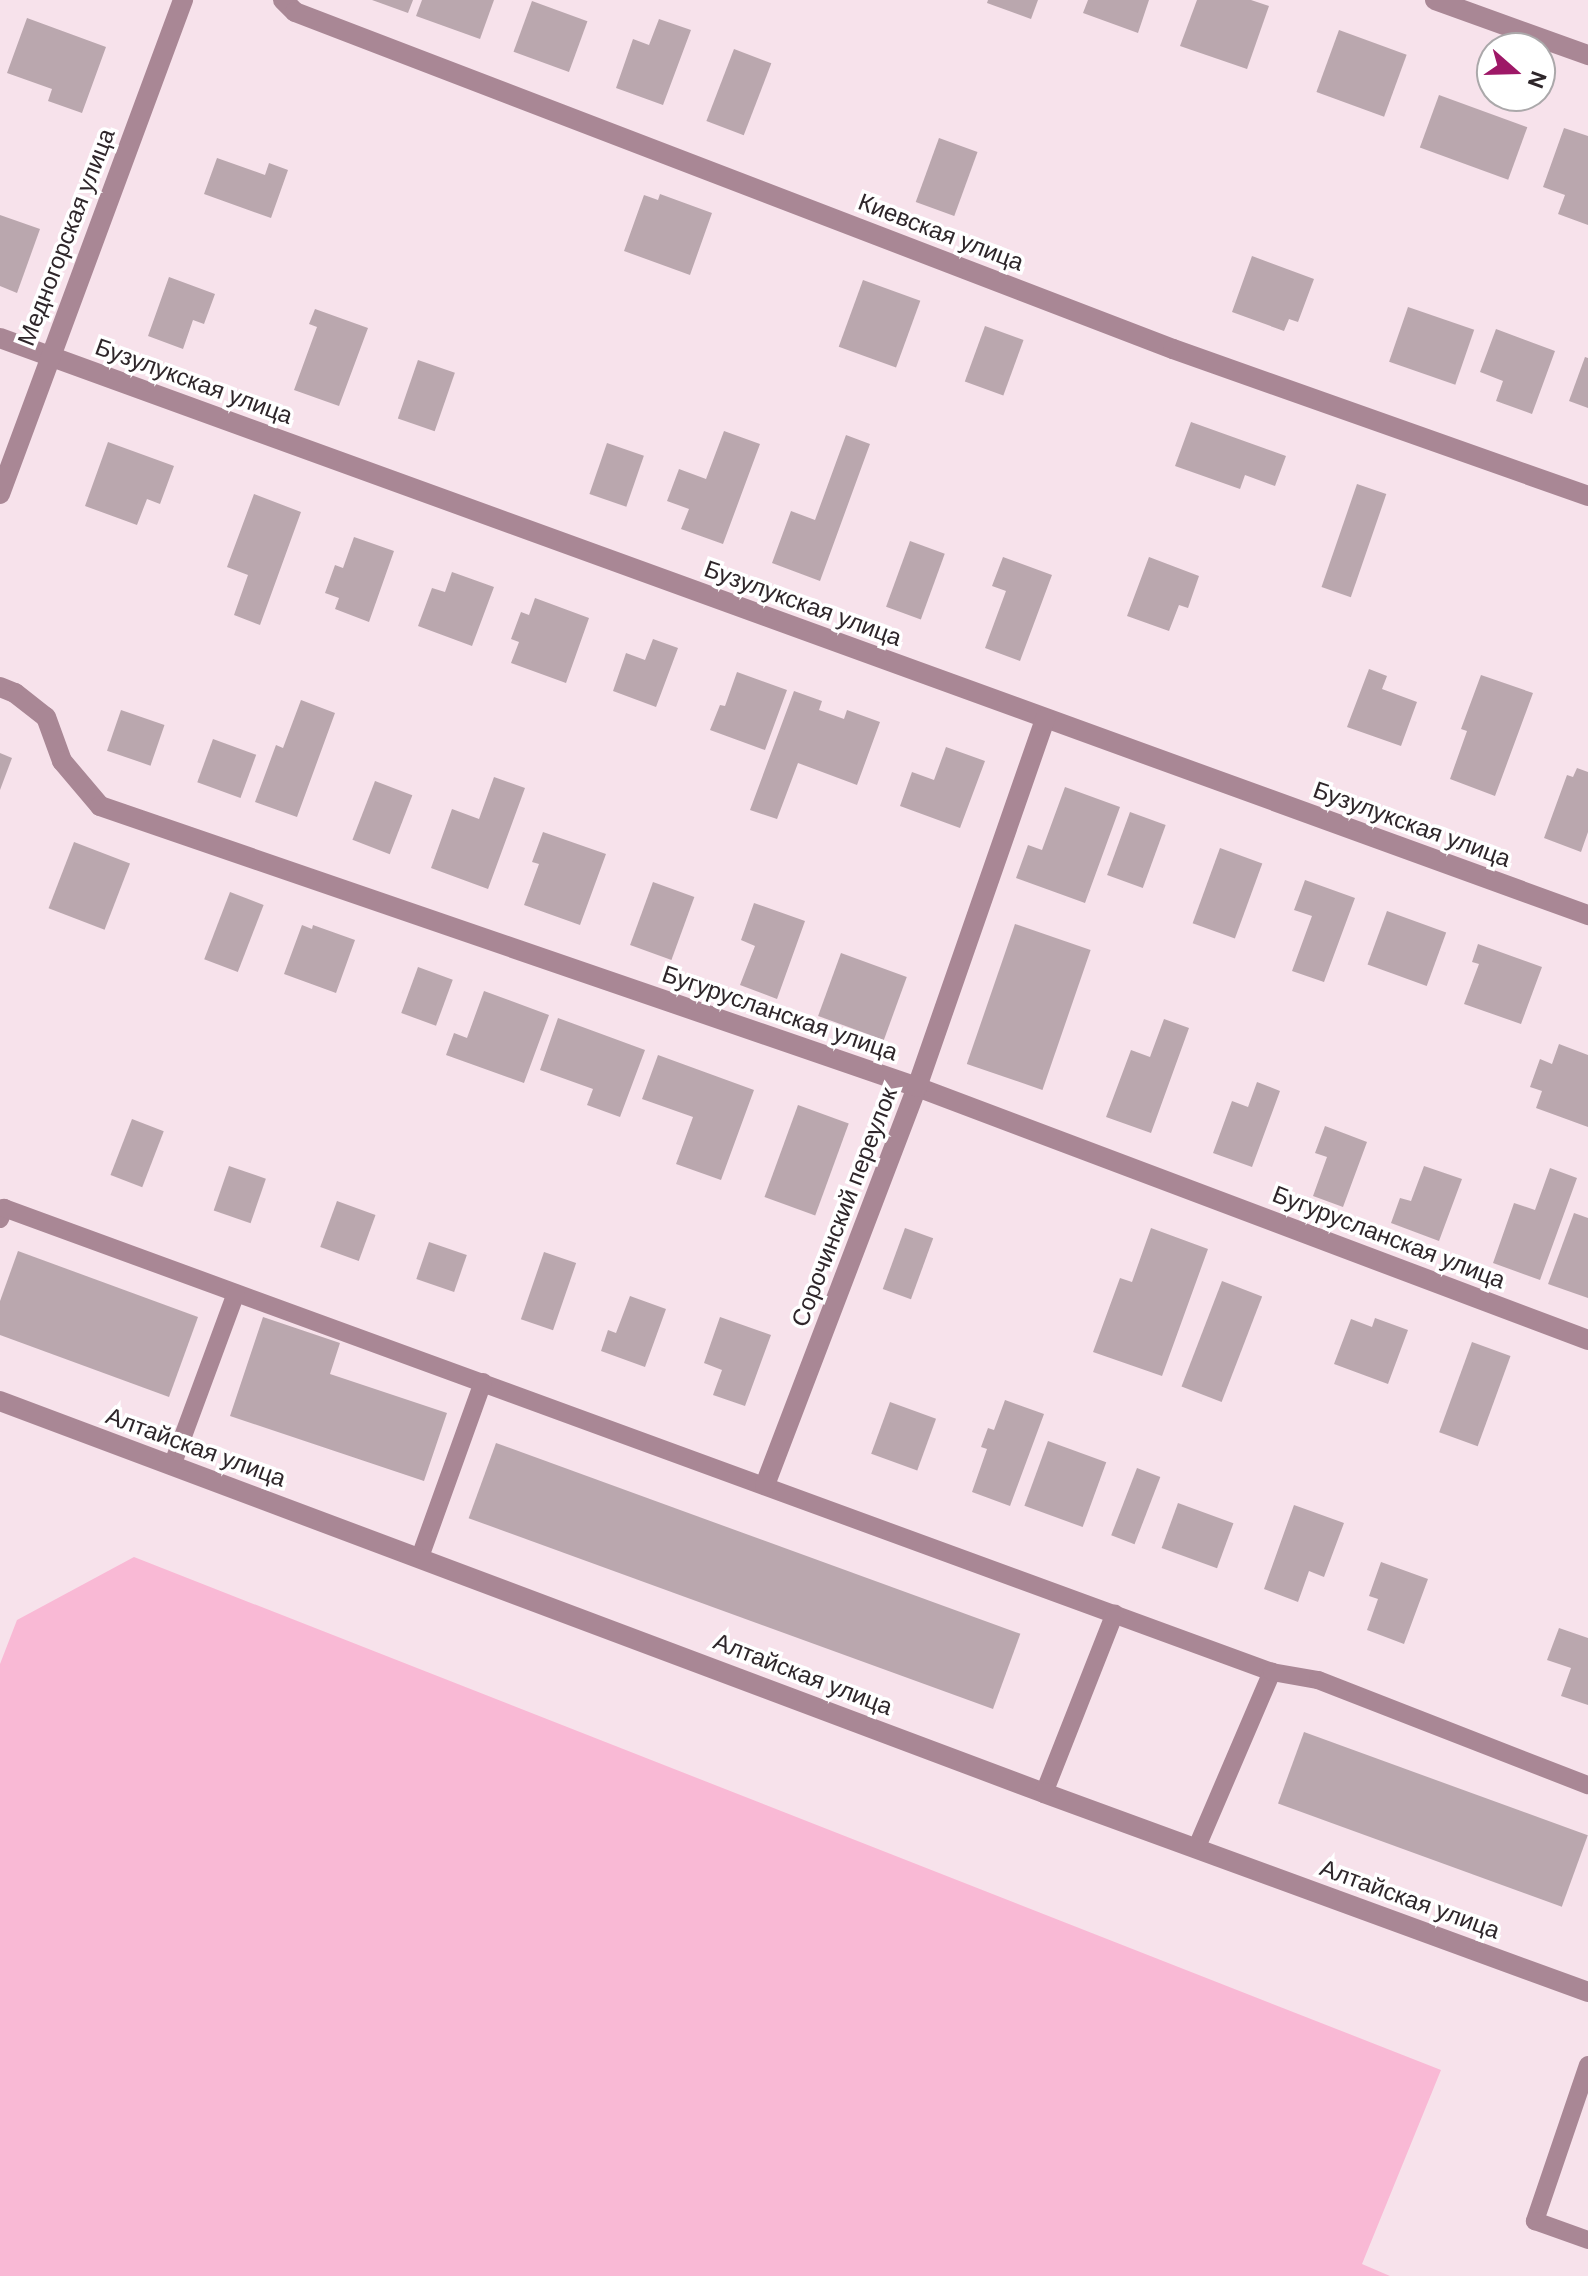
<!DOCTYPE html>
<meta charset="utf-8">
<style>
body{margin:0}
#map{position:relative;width:1588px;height:2276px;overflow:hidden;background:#f7e2eb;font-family:"DM Sans",sans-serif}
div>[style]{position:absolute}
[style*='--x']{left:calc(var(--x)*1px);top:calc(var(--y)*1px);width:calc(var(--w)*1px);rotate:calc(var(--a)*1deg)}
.green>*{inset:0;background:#f9b9d5}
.building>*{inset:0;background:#baa7ae;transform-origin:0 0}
.service>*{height:18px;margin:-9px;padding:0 9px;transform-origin:9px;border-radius:9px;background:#a98795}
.minor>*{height:20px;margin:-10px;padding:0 10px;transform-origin:10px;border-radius:10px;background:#a98795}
.tertiary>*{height:20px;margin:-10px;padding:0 10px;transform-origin:10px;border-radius:10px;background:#a98795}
span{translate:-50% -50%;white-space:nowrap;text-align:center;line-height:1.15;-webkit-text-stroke:7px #fff;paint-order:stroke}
.street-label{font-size:24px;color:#2e262a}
.north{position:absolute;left:1476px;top:32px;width:80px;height:80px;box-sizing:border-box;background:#fff;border:2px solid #aba8aa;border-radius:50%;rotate:110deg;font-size:22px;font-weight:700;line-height:32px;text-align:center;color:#2e262a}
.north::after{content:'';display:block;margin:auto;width:28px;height:36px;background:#9e1867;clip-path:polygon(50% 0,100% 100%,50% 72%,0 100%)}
</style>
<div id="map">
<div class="green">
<i style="clip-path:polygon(134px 1557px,1441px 2070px,1362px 2264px,1390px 2276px,0 2276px,0 1664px,17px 1620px)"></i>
</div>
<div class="building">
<i style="clip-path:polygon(372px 0,413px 0,408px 13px)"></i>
<i style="clip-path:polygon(422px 0,494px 0,480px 39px,416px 16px)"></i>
<i style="clip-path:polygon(988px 0,1038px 0,1031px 19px,987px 3px)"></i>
<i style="clip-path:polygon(1088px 0,1149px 0,1138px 33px,1083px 13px)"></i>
<i style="clip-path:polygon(1197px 0,1251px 0,1269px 6px,1247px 69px,1180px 46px)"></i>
<i style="left:532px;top:1px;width:59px;height:54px;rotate:20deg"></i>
<i style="clip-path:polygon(27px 18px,106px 47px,82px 113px,48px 101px,52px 89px,7px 73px)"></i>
<i style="clip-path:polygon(659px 19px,691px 30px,663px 105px,616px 88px,633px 39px,649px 45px)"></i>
<i style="left:1339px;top:30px;width:72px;height:66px;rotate:20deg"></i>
<i style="left:734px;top:49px;width:40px;height:77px;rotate:21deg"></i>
<i style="left:1439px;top:95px;width:94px;height:56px;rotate:20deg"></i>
<i style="clip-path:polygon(1564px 128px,1588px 136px,1588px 225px,1558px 214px,1565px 195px,1543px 187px)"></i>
<i style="left:939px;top:138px;width:41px;height:68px;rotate:20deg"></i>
<i style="clip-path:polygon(217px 158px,265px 175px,269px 163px,288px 170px,271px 218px,204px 194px)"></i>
<i style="clip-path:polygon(660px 194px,712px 213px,690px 275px,624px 251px,644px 195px,658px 200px)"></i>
<i style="clip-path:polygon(0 215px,40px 229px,17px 293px,0 286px)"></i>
<i style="clip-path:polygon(1252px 256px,1314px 279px,1298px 322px,1289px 319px,1284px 331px,1232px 312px)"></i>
<i style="clip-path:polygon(169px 277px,215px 294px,204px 324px,193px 320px,183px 349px,148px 336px)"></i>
<i style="left:863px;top:280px;width:61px;height:71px;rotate:20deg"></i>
<i style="left:1408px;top:307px;width:70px;height:58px;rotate:19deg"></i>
<i style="clip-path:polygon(315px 309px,368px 328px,339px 406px,294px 390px,317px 327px,309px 324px)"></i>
<i style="left:985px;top:326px;width:41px;height:59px;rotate:20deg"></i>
<i style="clip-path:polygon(1496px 329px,1555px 351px,1532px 414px,1496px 401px,1503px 381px,1480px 372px)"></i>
<i style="clip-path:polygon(1585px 357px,1588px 358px,1588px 408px,1569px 401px)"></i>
<i style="left:418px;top:360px;width:39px;height:62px;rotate:19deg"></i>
<i style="clip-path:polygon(1191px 422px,1286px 456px,1275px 486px,1245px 475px,1240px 489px,1175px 466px)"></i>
<i style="clip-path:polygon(724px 431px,760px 444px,723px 544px,681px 529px,689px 509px,667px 501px,679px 469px,706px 479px)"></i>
<i style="clip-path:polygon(846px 435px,870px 444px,820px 581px,772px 563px,791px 511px,815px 520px)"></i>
<i style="clip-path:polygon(108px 442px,174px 466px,160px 504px,147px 499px,137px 525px,85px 506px)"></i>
<i style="left:607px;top:443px;width:39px;height:54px;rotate:19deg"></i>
<i style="left:1357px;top:484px;width:31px;height:109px;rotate:19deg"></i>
<i style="clip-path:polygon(254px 494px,301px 512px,260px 625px,234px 615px,248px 575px,227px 567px)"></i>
<i style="clip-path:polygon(354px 537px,394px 551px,369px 622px,335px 609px,339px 598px,325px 593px,335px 565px,343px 568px)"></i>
<i style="left:910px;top:541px;width:37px;height:70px;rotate:20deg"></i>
<i style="clip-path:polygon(1003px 557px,1052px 575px,1020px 661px,985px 648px,1006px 591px,992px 586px)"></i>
<i style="clip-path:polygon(1149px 557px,1199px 576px,1188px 608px,1179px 605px,1169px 631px,1127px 616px)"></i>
<i style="clip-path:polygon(452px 572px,494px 587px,472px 646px,418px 626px,432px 588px,445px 592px)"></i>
<i style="clip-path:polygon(535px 598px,589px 618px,566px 683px,511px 663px,519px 642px,511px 639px,521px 612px,529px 615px)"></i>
<i style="clip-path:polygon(653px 639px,678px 648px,656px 707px,613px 691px,626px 653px,645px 660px)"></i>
<i style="clip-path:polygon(1369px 669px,1387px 676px,1382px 689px,1417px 702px,1401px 746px,1347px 727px)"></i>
<i style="clip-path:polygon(737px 672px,787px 690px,765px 750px,710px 730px,720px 705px,725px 706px)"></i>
<i style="clip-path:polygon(1481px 675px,1533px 693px,1495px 796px,1450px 779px,1467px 731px,1461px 729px)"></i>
<i style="clip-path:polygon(794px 691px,822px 701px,819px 710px,844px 719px,847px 710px,880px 722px,857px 785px,798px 763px,777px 819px,750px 810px)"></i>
<i style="clip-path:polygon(301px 700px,335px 713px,297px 817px,255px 802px,276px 745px,283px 748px)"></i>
<i style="left:121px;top:710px;width:46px;height:43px;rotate:19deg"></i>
<i style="left:213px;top:739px;width:46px;height:46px;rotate:20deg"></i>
<i style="clip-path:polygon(946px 747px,985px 761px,960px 828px,900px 806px,912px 772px,934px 780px)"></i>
<i style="clip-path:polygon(0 753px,12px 758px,0 790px)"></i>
<i style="clip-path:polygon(1577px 768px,1588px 772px,1588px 832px,1581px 852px,1544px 838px,1567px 775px,1573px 777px)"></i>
<i style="clip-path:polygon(494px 777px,525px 788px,488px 889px,431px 868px,452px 809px,479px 819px)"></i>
<i style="left:375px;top:781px;width:40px;height:63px;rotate:21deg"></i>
<i style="clip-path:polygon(1065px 787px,1120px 807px,1085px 903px,1016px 878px,1028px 845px,1042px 850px)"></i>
<i style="left:1130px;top:812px;width:38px;height:67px;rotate:20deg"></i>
<i style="clip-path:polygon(543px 832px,606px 854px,580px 925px,524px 905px,539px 864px,532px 862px)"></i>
<i style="left:74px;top:842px;width:60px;height:71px;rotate:21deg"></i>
<i style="left:1220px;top:848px;width:45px;height:80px;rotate:20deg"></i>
<i style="clip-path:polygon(1305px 880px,1355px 898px,1324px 982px,1292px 971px,1312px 916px,1294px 910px)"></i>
<i style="left:653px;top:882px;width:44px;height:67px;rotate:20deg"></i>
<i style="left:230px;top:892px;width:36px;height:72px;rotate:21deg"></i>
<i style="clip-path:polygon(754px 903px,805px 921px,777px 999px,740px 985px,755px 946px,741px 940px)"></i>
<i style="left:1387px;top:911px;width:63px;height:57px;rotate:20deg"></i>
<i style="left:1015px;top:924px;width:80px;height:148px;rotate:19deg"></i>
<i style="clip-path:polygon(302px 925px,312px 929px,313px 925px,355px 940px,336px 993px,284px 974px)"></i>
<i style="clip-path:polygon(1478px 944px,1542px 967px,1521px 1024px,1464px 1004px,1479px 964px,1472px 962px)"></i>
<i style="left:841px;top:953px;width:70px;height:67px;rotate:20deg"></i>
<i style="left:418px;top:967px;width:37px;height:49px;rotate:20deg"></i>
<i style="clip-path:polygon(484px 991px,549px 1015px,524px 1083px,446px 1055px,454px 1033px,467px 1038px)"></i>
<i style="clip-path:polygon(558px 1018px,645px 1050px,620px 1117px,587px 1105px,593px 1089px,540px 1070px)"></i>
<i style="clip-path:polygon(1164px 1019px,1189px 1028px,1151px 1133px,1106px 1117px,1131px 1050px,1150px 1057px)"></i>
<i style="clip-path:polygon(1559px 1044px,1588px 1055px,1588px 1127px,1536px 1108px,1542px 1091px,1530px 1087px,1540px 1059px,1552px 1064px)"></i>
<i style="clip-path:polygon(658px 1055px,754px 1090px,721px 1180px,676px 1164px,693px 1117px,642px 1099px)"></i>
<i style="clip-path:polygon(1257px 1082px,1280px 1091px,1252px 1167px,1213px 1153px,1232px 1101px,1248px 1107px)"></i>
<i style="left:798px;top:1105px;width:54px;height:98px;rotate:20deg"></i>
<i style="left:132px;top:1119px;width:34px;height:60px;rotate:21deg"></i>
<i style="clip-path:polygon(1325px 1126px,1367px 1142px,1343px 1207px,1313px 1196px,1327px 1157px,1315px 1153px)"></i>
<i style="left:229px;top:1166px;width:39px;height:47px;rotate:19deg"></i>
<i style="clip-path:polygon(1424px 1166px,1462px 1179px,1439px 1241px,1391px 1223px,1400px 1198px,1411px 1201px)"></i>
<i style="clip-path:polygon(1550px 1168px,1577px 1178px,1540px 1280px,1493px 1263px,1514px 1203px,1535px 1210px)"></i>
<i style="left:337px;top:1201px;width:41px;height:49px;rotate:20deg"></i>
<i style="clip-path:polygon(1574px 1213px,1588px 1218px,1588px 1298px,1548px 1284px)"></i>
<i style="left:905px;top:1228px;width:30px;height:65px;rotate:20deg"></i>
<i style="clip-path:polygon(1151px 1228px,1208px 1249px,1162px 1376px,1093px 1352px,1120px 1278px,1132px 1282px)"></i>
<i style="left:429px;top:1242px;width:40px;height:39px;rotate:19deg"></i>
<i style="clip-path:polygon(18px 1251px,198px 1317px,169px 1397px,0 1335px,0 1301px)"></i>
<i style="left:544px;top:1252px;width:34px;height:71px;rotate:19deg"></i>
<i style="left:1222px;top:1281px;width:43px;height:113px;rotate:21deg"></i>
<i style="clip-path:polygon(630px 1296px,666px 1309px,645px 1367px,601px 1351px,608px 1330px,616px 1333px)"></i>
<i style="clip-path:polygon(263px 1317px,340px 1343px,330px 1374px,447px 1413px,424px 1481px,230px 1416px)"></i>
<i style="clip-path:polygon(720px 1317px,771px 1335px,745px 1406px,713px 1395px,722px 1370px,704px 1363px)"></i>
<i style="clip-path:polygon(1375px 1318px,1408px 1330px,1388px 1384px,1334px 1364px,1351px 1319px,1372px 1327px)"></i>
<i style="left:1472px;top:1342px;width:41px;height:96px;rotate:20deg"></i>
<i style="clip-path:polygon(1005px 1400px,1044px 1414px,1010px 1506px,972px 1492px,987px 1449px,981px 1447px,988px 1428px,994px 1430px)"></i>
<i style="left:890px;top:1402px;width:49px;height:55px;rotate:20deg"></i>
<i style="left:1048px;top:1441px;width:62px;height:69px;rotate:20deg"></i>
<i style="left:496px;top:1443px;width:558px;height:80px;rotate:20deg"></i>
<i style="left:1137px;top:1468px;width:25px;height:72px;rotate:21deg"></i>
<i style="left:1178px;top:1503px;width:59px;height:48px;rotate:20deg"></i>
<i style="clip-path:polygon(1294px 1505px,1344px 1523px,1324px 1577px,1309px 1571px,1298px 1602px,1264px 1589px)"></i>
<i style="clip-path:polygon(1381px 1562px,1428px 1579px,1404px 1644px,1367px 1630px,1378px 1599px,1369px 1596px)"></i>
<i style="clip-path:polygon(1559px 1628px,1588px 1638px,1588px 1705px,1561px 1696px,1571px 1668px,1547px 1660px)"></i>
<i style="left:1304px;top:1732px;width:302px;height:76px;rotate:20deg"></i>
</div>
<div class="service">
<i style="--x:0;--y:1219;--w:12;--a:-70"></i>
<i style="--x:4;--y:1208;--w:1350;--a:20.1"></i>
<i style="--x:172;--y:1466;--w:184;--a:-69.7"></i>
<i style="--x:420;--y:1557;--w:186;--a:-70.2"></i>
<i style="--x:1044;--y:1793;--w:193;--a:-68.5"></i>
<i style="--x:1196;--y:1849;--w:193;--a:-66.8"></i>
<i style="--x:1272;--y:1672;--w:47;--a:9.9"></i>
<i style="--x:1318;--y:1680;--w:290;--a:21.3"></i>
<i style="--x:1588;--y:2065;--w:165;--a:108.8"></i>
<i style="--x:1535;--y:2221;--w:56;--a:19.7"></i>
</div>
<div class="minor">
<i style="--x:283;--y:0;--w:17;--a:45"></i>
<i style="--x:295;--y:12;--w:940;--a:21"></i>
<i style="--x:1173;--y:349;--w:440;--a:19.5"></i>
<i style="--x:1435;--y:0;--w:163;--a:19.8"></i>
<i style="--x:0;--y:338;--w:1690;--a:19.97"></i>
<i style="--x:0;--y:494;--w:527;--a:-69.67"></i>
<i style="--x:0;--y:687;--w:16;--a:22"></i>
<i style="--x:15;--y:693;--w:39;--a:38"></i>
<i style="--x:46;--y:717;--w:47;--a:70"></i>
<i style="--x:62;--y:761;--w:59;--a:49.8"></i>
<i style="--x:100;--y:806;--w:864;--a:18.98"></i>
<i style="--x:917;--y:1087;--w:717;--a:20.66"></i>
<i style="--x:765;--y:1485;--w:426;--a:-69.1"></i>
<i style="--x:917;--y:1087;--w:390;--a:-70.8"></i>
</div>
<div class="tertiary">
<i style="--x:0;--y:1401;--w:1115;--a:20.58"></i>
<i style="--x:1044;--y:1793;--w:579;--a:20.09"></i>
</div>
<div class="street-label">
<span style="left:941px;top:232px;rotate:21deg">Киевская улица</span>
<span style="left:66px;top:237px;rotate:-69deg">Медногорская улица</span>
<span style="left:194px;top:381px;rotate:20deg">Бузулукская улица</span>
<span style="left:803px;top:603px;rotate:20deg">Бузулукская улица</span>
<span style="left:1412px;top:824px;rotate:20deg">Бузулукская улица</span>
<span style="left:780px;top:1013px;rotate:19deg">Бугурусланская улица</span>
<span style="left:844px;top:1207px;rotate:-69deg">Сорочинский переулок</span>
<span style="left:1389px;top:1237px;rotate:21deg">Бугурусланская улица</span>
<span style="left:196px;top:1447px;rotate:20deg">Алтайская улица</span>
<span style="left:803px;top:1674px;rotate:21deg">Алтайская улица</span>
<span style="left:1410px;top:1899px;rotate:20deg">Алтайская улица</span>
</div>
<div class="north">N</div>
</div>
